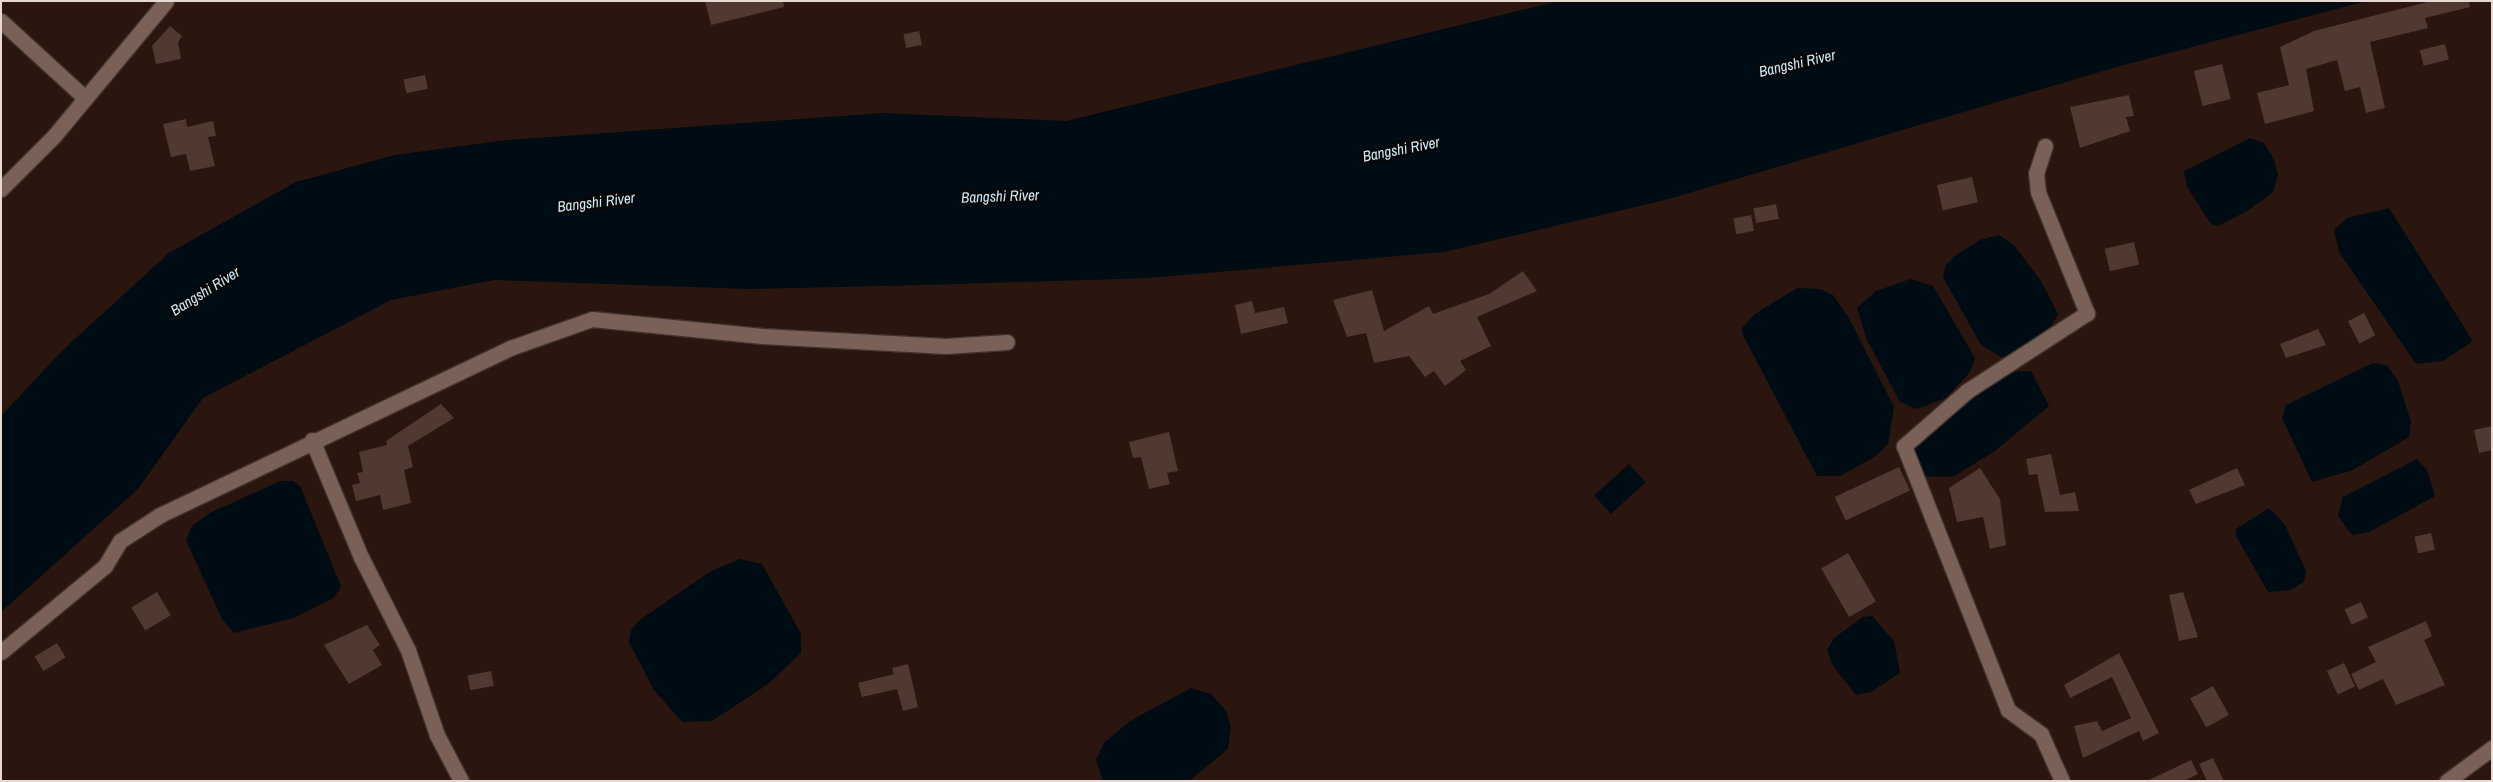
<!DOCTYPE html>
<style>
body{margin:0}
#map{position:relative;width:2493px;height:782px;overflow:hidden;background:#2a160e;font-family:"Archivo Narrow",sans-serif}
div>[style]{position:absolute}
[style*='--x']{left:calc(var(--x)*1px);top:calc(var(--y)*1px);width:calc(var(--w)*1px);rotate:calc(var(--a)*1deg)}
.water>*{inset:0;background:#000c13;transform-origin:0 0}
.building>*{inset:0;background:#4f3930;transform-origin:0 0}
.roads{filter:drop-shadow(1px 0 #40322e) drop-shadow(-1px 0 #40322e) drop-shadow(0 1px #40322e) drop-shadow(0 -1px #40322e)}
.street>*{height:15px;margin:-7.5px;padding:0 7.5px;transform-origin:7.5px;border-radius:7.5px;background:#7a6157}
span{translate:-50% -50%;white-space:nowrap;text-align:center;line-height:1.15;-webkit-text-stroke:4px #0c0503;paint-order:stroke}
.water-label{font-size:15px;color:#c9ebf9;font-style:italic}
.frame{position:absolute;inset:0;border:2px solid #e7d8d3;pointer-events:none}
</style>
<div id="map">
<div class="water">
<i style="clip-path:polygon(1559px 1px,2367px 1px,2120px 66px,1665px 200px,1444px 252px,1149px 278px,925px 285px,749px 289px,494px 280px,391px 300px,203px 398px,138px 489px,1px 612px,1px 416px,64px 349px,169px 253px,296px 182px,395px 155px,507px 140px,883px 113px,1066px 121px)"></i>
<i style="clip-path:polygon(2250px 138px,2264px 143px,2274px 159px,2278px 175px,2273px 192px,2249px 210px,2218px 226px,2211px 224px,2187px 187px,2184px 171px)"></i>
<i style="clip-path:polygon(2389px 208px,2473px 341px,2443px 361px,2416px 364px,2339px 252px,2334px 230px,2347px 218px)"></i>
<i style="clip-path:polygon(1999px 235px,2014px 245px,2041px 281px,2058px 314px,2052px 325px,2015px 354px,2001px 357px,1981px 345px,1943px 277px,1945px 266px,1956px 255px,1980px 240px)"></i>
<i style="clip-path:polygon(1911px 279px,1933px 286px,1975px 358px,1970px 372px,1946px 398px,1917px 409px,1900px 402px,1867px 340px,1857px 308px,1876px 291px)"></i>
<i style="clip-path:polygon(1797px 288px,1820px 289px,1833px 295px,1849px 318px,1894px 407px,1888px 444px,1876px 456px,1840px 476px,1817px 476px,1743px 335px,1742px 328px,1755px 314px)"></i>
<i style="clip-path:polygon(2373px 363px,2387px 365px,2398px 381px,2411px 422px,2409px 437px,2353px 470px,2312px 482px,2282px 418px,2286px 405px)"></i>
<i style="clip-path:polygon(2018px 371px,2031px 371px,2049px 406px,1995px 451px,1953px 477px,1919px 476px,1913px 451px,1926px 433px,1981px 387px)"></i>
<i style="clip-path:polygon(2417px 459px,2427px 470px,2435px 496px,2369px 532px,2353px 535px,2347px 529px,2338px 515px,2343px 497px)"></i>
<i style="left:1629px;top:464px;width:25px;height:47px;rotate:48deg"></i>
<i style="clip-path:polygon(280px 481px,293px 481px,300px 486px,341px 586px,334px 598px,294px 618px,234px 633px,222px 619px,186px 540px,192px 526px,210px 513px)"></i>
<i style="clip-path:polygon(2269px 508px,2285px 525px,2306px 571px,2304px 582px,2290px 590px,2268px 592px,2236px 536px,2236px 529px)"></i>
<i style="clip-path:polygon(740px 559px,762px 564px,801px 634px,801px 653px,768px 684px,712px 721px,682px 722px,654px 690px,629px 642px,631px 630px,641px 619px,711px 571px)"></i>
<i style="clip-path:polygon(1872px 616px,1894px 641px,1900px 673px,1871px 692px,1856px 695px,1833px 666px,1827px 650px,1834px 638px,1863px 617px)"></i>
<i style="clip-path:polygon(1191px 688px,1211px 694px,1226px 711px,1231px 727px,1228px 749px,1189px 781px,1103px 781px,1096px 760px,1104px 743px,1130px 721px)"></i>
</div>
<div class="building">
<i style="clip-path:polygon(705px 1px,783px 1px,784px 7px,711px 25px)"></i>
<i style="clip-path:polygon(2431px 1px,2469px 1px,2470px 7px,2425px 18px,2428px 28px,2370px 42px,2385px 108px,2366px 113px,2360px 87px,2345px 91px,2337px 60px,2306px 69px,2314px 111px,2265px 124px,2257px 93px,2289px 85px,2280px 47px,2314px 31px)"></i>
<i style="clip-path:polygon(170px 26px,182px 36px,178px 42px,181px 59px,156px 64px,152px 46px)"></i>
<i style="left:919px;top:31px;width:14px;height:16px;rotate:78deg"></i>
<i style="left:2445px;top:44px;width:16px;height:26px;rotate:76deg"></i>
<i style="left:2222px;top:64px;width:36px;height:29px;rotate:76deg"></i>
<i style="left:425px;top:75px;width:14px;height:22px;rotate:78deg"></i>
<i style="clip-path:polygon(2129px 95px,2134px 116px,2126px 117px,2130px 131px,2080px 148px,2070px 107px)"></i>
<i style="clip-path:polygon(186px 119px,187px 127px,213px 121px,216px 136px,208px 137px,215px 166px,190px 171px,186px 154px,171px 157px,163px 124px)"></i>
<i style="left:1972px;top:177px;width:26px;height:36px;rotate:77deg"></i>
<i style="left:1776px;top:204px;width:15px;height:23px;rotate:79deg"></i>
<i style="left:1751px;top:215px;width:16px;height:18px;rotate:79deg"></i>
<i style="left:2134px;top:242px;width:23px;height:30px;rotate:77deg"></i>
<i style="clip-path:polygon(1523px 271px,1537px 291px,1477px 317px,1491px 346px,1460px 361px,1466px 370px,1445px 386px,1434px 371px,1425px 377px,1409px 356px,1374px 363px,1366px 333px,1347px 337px,1333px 300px,1372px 290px,1384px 331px,1429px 306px,1433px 314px,1489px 294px)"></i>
<i style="clip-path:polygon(1252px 301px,1255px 313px,1284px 307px,1288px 323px,1241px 334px,1235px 305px)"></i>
<i style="left:2364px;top:313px;width:25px;height:18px;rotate:63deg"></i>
<i style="clip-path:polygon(2318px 329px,2326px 345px,2286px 358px,2280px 344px)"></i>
<i style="clip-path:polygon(441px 404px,454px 418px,408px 446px,413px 467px,404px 470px,411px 503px,383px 510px,380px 495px,356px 501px,352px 485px,360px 483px,357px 473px,363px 472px,359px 452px,387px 445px,386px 441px)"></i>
<i style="clip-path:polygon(2492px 426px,2492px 450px,2479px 453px,2474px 430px)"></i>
<i style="clip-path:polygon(1169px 432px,1178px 471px,1167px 473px,1170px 484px,1149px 489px,1141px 457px,1133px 458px,1129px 442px)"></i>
<i style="clip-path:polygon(2051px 454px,2060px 495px,2075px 492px,2079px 511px,2045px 512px,2037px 474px,2029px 475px,2026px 459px)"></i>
<i style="left:1899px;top:467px;width:26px;height:71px;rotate:65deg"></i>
<i style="clip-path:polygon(1980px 468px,2000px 499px,2006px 545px,1990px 549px,1983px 517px,1957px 522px,1949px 488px)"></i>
<i style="clip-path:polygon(2237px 468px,2245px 485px,2196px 504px,2189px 490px)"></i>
<i style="left:2431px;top:533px;width:17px;height:17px;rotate:77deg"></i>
<i style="left:1848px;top:553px;width:56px;height:31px;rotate:60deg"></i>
<i style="left:157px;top:592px;width:27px;height:30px;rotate:59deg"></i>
<i style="clip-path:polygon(2183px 592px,2198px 637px,2179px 641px,2169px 595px)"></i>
<i style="left:2361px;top:602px;width:17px;height:18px;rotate:66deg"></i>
<i style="clip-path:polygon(2426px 621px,2432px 636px,2424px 640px,2445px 685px,2396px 705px,2383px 679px,2359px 690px,2351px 674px,2376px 662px,2368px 647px)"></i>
<i style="clip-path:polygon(367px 625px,380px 645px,373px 650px,382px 665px,349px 684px,324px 645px)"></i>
<i style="left:57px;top:643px;width:17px;height:26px;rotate:59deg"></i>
<i style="clip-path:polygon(2119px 653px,2159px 733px,2143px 741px,2139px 731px,2083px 758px,2074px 726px,2097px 721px,2102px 731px,2131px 718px,2112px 677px,2070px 698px,2064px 685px)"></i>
<i style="left:2344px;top:663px;width:26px;height:19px;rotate:65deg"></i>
<i style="clip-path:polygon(908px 664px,918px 707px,903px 711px,897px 689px,862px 697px,858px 683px,894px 674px,892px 668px)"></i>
<i style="left:491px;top:671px;width:15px;height:24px;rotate:79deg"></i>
<i style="left:2213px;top:686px;width:33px;height:26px;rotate:61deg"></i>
<i style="clip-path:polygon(2213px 758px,2220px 773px,2224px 781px,2207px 781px,2199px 764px)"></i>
<i style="clip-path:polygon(2191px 760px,2198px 774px,2184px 781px,2147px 781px)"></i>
</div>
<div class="roads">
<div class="street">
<i style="--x:1;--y:21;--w:114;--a:42.5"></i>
<i style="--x:2045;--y:146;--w:28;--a:108"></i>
<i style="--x:2036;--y:173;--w:19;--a:84"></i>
<i style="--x:2038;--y:192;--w:131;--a:68"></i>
<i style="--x:2087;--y:313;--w:143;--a:147"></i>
<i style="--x:1967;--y:391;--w:84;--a:138.9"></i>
<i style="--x:1904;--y:446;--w:284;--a:68.5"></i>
<i style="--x:2008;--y:710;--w:41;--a:36"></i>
<i style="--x:2041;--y:734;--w:51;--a:65.9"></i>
<i style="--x:1;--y:189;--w:75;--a:-45"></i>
<i style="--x:54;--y:136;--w:175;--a:-50.3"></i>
<i style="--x:312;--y:440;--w:127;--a:67.3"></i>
<i style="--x:361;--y:557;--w:104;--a:63.2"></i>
<i style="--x:408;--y:650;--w:90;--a:71.2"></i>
<i style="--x:437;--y:735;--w:52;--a:62.4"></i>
<i style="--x:1;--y:652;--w:135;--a:-39.6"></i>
<i style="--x:105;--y:566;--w:29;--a:-59"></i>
<i style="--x:120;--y:541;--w:48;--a:-33"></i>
<i style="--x:160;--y:515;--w:388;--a:-25.5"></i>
<i style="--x:510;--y:348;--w:87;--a:-19.5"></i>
<i style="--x:592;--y:319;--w:171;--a:5.7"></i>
<i style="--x:762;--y:336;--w:184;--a:3.1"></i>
<i style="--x:946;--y:346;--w:61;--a:-3.8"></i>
<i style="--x:2447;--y:781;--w:56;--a:-36.3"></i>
</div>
</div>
<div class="water-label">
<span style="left:1797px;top:63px;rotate:-13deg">Bangshi River</span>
<span style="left:1401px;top:149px;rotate:-11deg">Bangshi River</span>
<span style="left:1000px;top:196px;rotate:-2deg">Bangshi River</span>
<span style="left:596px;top:202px;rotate:-7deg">Bangshi River</span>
<span style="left:205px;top:291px;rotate:-32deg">Bangshi River</span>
</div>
<div class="frame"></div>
</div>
